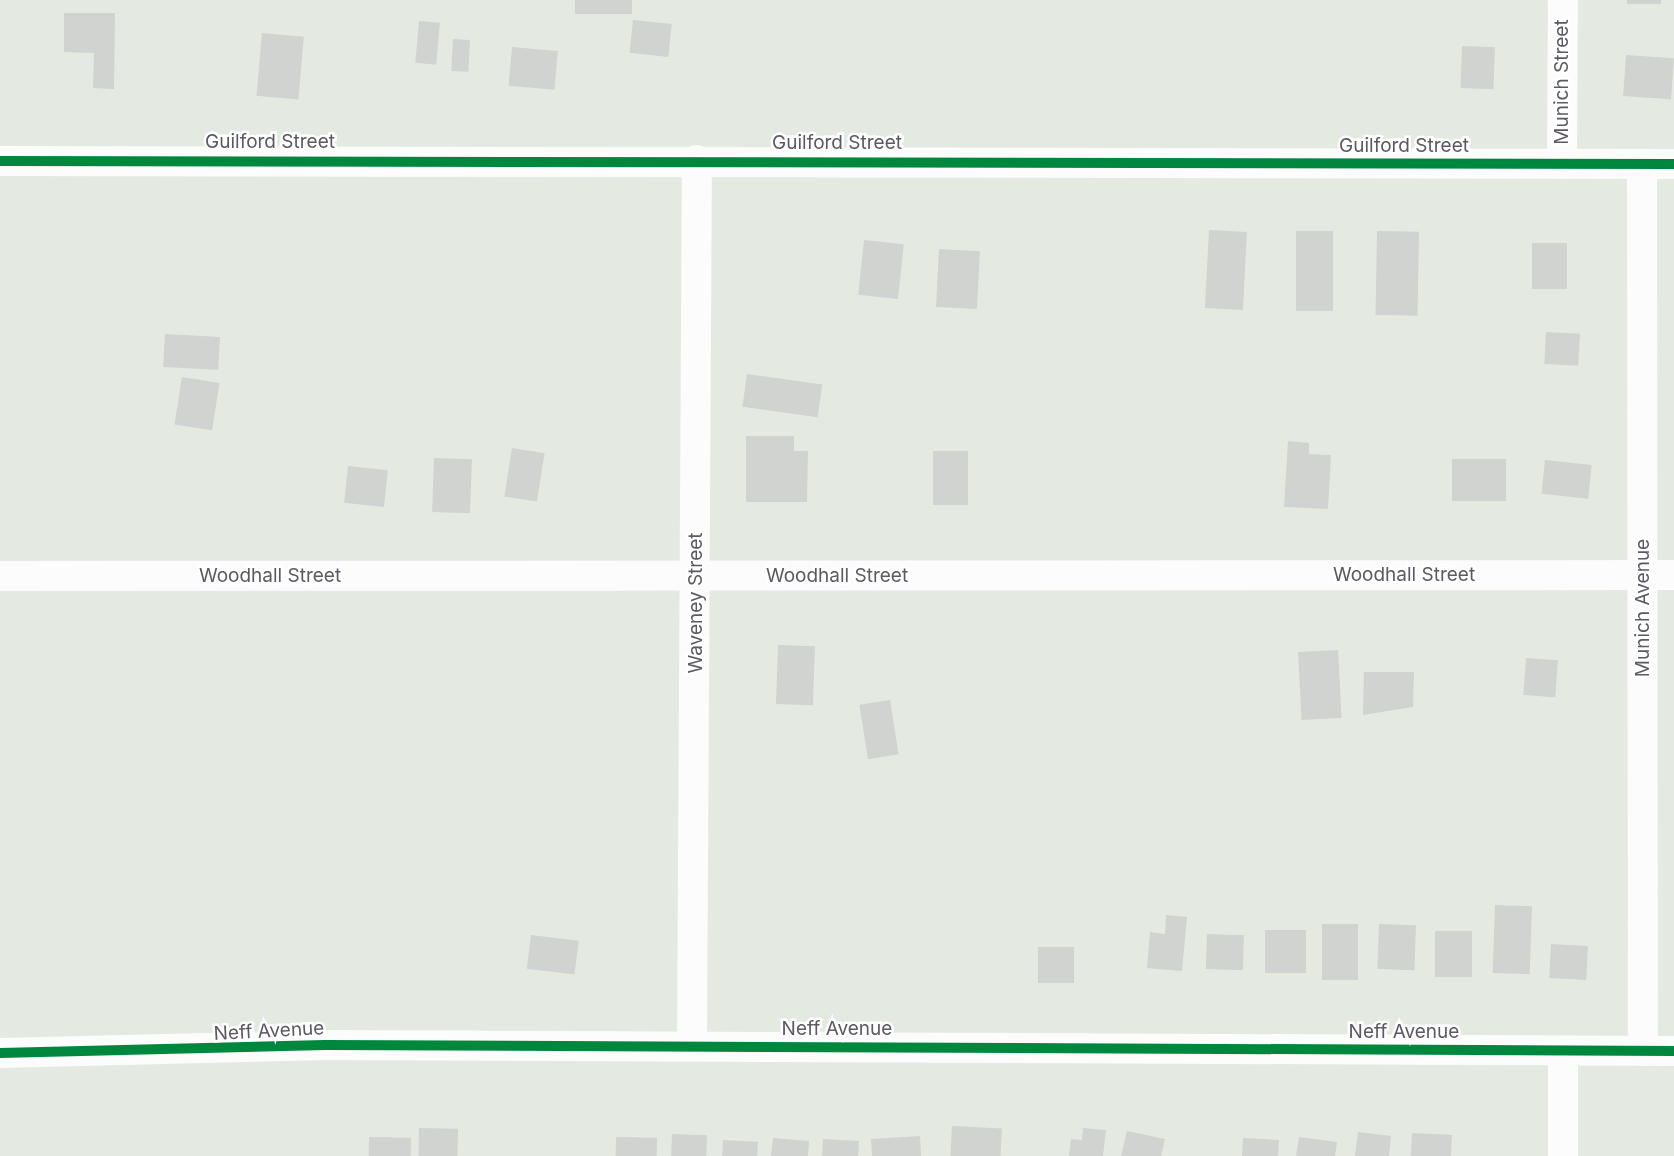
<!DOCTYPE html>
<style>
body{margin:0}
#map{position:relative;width:1674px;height:1156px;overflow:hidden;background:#e4eae2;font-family:Inter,sans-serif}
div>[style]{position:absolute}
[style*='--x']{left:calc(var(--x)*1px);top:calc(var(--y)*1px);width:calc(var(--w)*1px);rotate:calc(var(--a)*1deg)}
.building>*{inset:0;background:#d0d3cf;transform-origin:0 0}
.minor>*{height:30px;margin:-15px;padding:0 15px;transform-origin:15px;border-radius:15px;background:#fbfcfb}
.cycleway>*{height:10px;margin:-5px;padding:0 5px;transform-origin:5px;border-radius:5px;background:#00873e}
span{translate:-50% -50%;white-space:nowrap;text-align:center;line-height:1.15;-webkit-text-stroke:5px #fff;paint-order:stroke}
.street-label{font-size:19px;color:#5d5862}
</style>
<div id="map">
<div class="building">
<i style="left:575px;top:0;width:57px;height:14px"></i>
<i style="left:1627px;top:0;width:34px;height:4px"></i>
<i style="clip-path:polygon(64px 13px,115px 13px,114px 89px,93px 88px,94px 53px,64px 52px)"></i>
<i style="left:633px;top:20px;width:39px;height:33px;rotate:6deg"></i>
<i style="left:419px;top:21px;width:21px;height:42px;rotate:5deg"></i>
<i style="left:262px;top:33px;width:42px;height:63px;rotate:5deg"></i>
<i style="left:453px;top:39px;width:17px;height:32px;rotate:3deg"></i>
<i style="left:1462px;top:46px;width:33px;height:42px;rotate:2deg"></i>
<i style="left:512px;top:47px;width:46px;height:39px;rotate:5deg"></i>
<i style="left:1626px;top:55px;width:48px;height:41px;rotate:4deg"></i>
<i style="left:1209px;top:230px;width:38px;height:78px;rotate:3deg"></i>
<i style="left:1296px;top:231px;width:37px;height:80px"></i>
<i style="left:1377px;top:231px;width:42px;height:84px;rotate:1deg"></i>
<i style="left:864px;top:240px;width:40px;height:55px;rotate:6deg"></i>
<i style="left:1532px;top:243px;width:35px;height:46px"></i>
<i style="left:939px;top:249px;width:41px;height:58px;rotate:3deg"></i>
<i style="left:1546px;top:332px;width:34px;height:32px;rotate:3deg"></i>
<i style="left:165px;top:334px;width:55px;height:33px;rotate:3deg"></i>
<i style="left:747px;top:374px;width:76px;height:33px;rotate:8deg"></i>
<i style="left:182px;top:377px;width:38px;height:48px;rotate:9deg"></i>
<i style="clip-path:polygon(746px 436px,794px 436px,794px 451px,808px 451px,807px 502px,746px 502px)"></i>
<i style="clip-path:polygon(1288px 441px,1309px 443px,1309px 454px,1331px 455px,1328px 509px,1284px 507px)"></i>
<i style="left:512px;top:448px;width:33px;height:49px;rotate:9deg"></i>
<i style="left:933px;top:451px;width:35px;height:54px"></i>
<i style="left:434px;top:458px;width:38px;height:54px;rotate:2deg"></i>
<i style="left:1452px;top:459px;width:54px;height:42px"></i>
<i style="left:1545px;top:460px;width:47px;height:34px;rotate:6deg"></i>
<i style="left:348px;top:466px;width:40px;height:37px;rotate:6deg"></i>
<i style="left:778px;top:645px;width:37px;height:59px;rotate:2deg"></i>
<i style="left:1338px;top:650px;width:68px;height:40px;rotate:87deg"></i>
<i style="left:1526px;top:658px;width:32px;height:37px;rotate:4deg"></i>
<i style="clip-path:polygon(1364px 672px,1414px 672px,1413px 707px,1363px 715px)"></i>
<i style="left:890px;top:700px;width:55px;height:31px;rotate:81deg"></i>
<i style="left:1495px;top:905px;width:37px;height:68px;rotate:2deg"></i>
<i style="clip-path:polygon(1166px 915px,1187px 917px,1182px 971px,1147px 968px,1150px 932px,1165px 934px)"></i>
<i style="left:1322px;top:924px;width:36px;height:56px"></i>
<i style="left:1379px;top:924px;width:37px;height:45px;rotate:2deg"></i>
<i style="left:1265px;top:930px;width:41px;height:43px"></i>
<i style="left:1435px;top:931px;width:37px;height:46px"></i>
<i style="left:1207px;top:934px;width:37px;height:35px;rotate:2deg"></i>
<i style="left:531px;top:935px;width:48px;height:34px;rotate:7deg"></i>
<i style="left:1551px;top:944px;width:37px;height:34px;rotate:3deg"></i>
<i style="left:1038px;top:947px;width:36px;height:36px"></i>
<i style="left:952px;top:1126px;width:50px;height:30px;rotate:3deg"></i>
<i style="left:419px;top:1128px;width:39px;height:28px;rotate:1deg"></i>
<i style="clip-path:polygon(1083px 1128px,1106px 1130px,1103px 1156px,1069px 1156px,1071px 1139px,1082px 1140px)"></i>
<i style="clip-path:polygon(1127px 1131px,1165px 1139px,1161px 1156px,1121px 1156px)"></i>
<i style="clip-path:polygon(1358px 1132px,1391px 1136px,1389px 1156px,1355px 1156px)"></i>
<i style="left:1412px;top:1133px;width:40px;height:23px;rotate:3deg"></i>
<i style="left:672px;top:1134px;width:35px;height:22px;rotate:2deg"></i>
<i style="clip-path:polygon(920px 1136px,921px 1156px,872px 1156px,871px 1139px)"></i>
<i style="left:369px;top:1137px;width:42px;height:19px;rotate:1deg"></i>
<i style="left:616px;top:1137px;width:41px;height:19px;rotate:1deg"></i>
<i style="clip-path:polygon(1299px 1137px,1337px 1142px,1335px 1156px,1296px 1156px)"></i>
<i style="clip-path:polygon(773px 1138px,809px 1141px,808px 1156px,771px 1156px)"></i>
<i style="left:1243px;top:1138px;width:36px;height:18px;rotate:3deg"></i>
<i style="left:823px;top:1139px;width:36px;height:17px;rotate:3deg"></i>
<i style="left:723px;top:1140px;width:35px;height:16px;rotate:3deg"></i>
</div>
<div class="minor">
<i style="--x:0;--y:161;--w:1674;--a:0.1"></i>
<i style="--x:1562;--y:164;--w:164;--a:-89.7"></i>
<i style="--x:1642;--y:164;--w:887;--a:89.94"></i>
<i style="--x:0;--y:576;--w:1674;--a:-0.03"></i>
<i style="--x:692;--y:1045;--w:885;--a:-89.68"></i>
<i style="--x:1563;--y:1051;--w:105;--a:90"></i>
<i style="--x:0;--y:1053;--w:325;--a:-1.4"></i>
<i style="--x:325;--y:1045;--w:1349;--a:0.25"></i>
</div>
<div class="cycleway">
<i style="--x:0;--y:161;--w:1674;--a:0.1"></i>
<i style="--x:0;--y:1053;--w:325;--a:-1.4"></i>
<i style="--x:325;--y:1045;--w:1349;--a:0.25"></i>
</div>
<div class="street-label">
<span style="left:1562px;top:82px;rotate:-90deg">Munich Street</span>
<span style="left:270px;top:142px">Guilford Street</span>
<span style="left:837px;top:143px">Guilford Street</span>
<span style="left:1404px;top:146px">Guilford Street</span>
<span style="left:1404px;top:575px">Woodhall Street</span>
<span style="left:270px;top:576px">Woodhall Street</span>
<span style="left:837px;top:576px">Woodhall Street</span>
<span style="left:696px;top:603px;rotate:-90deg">Waveney Street</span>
<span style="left:1643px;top:608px;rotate:-90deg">Munich Avenue</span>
<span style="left:837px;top:1029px">Neff Avenue</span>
<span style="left:269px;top:1031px;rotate:-3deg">Neff Avenue</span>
<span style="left:1404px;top:1032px">Neff Avenue</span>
</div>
</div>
